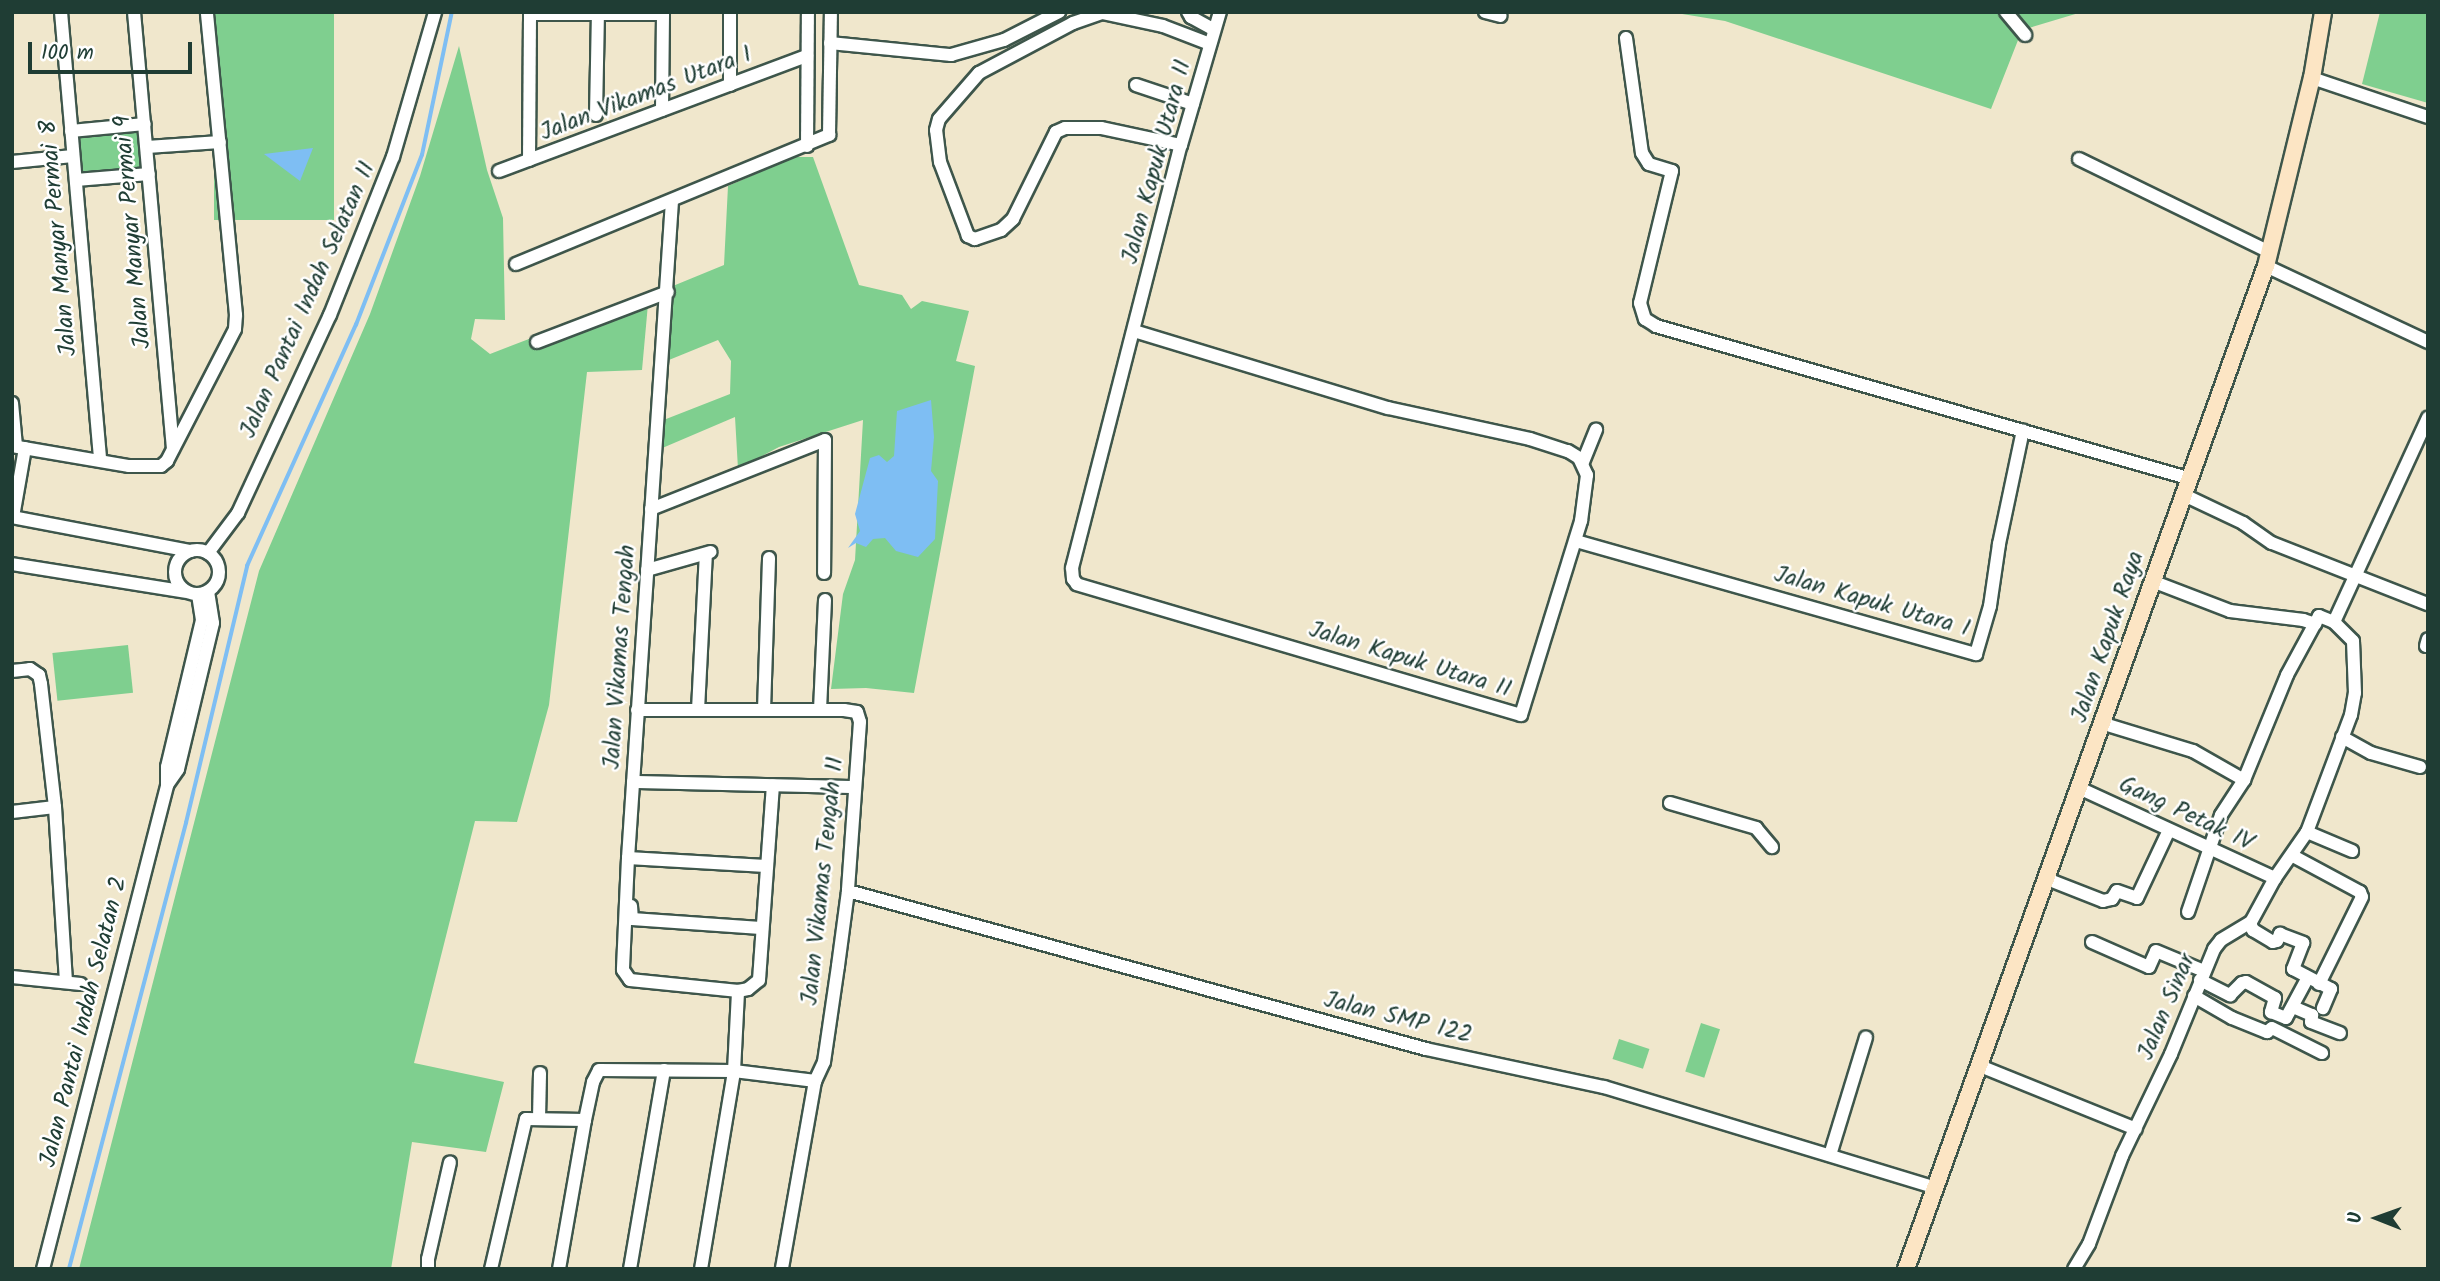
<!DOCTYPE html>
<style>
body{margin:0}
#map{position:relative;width:2440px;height:1281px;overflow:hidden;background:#f0e7cc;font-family:Kalam,sans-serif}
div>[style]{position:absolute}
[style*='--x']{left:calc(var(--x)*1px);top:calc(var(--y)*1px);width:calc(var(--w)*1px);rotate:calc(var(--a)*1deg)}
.green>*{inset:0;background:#7fcf8f;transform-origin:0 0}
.water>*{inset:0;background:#7ebef3}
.stream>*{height:3.5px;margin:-1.75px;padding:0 1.75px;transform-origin:1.75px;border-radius:1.75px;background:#7ebef3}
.roads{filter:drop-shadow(2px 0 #3e564b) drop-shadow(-2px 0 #3e564b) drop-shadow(0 2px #3e564b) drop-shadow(0 -2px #3e564b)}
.street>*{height:12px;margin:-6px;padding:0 6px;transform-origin:6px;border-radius:6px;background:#fff}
.street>.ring{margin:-6px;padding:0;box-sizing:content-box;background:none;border:12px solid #fff;border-radius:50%}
.secondary>*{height:16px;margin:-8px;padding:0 8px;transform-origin:8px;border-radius:8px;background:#fce5c4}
span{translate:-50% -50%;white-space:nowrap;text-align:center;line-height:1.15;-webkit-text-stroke:5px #fff;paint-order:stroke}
.street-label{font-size:24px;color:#1f3d34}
.frame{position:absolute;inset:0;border:14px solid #1f3d34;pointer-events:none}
.north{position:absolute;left:2342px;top:1183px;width:70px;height:70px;-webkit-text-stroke:5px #fff;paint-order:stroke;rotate:271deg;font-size:19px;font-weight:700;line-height:28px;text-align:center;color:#1f3d34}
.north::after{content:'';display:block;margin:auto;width:24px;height:32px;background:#1f3d34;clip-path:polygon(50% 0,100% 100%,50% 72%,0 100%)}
.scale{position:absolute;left:28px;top:42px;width:164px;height:32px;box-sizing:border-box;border:4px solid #1f3d34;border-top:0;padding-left:9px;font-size:21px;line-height:24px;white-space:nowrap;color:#1f3d34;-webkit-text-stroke:5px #fff;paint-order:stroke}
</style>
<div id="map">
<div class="green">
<i style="left:214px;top:12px;width:120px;height:208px"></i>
<i style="clip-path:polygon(1670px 12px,2082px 12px,2022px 30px,1991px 109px,1725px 21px)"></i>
<i style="clip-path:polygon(2380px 12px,2428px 12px,2428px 103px,2362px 84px)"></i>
<i style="clip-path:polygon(459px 46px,487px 170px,503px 218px,505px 320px,475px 319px,471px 339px,490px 354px,649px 293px,642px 370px,587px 372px,549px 705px,517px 822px,475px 821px,414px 1063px,504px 1082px,486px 1152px,412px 1142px,391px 1269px,79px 1269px,259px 571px,370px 314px,420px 176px)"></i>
<i style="left:142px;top:126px;width:42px;height:69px;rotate:86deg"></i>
<i style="clip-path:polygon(794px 157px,813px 157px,859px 285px,902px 295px,911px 309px,922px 301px,969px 311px,956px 361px,975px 366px,914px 693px,866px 688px,831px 689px,843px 594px,855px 560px,863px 420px,779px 447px,738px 469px,735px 417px,660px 449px,661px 421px,730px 394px,731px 361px,718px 340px,664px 362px,668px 288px,724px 265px,728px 186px)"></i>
<i style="left:128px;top:645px;width:48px;height:76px;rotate:84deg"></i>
<i style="left:1701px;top:1023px;width:20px;height:51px;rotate:18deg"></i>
<i style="left:1619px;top:1039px;width:32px;height:21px;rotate:18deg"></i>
</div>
<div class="water">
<i style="clip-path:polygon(313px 148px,300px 181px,264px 154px)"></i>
<i style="clip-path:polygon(931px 400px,934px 437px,931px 471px,938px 481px,935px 539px,918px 557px,896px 551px,885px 538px,873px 539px,866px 547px,856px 543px,848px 548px,860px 531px,855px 514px,870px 458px,879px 455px,887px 462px,894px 456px,897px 411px)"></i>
</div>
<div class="stream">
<i style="--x:69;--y:1269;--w:461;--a:-75.3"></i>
<i style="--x:186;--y:823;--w:264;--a:-76.6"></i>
<i style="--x:247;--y:566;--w:265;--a:-65.7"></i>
<i style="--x:356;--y:325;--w:182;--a:-68.8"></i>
<i style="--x:422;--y:155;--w:146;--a:-78.2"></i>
</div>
<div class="roads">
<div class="street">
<i style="--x:61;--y:12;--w:450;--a:85"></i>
<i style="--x:134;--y:12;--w:438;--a:84.9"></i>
<i style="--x:1188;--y:12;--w:6;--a:59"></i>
<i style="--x:1191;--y:17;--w:26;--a:29"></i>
<i style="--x:1485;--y:12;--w:16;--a:14"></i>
<i style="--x:2006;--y:12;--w:30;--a:50"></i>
<i style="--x:530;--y:14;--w:133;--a:0"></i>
<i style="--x:1626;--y:38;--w:116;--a:82.1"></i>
<i style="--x:1642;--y:153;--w:13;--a:58"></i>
<i style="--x:1649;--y:164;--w:24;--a:17"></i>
<i style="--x:1672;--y:171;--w:136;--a:103.6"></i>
<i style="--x:1640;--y:303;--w:17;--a:73"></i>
<i style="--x:1645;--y:319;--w:13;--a:32"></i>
<i style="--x:1656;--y:326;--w:553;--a:15.95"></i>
<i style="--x:830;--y:43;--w:122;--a:5.7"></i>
<i style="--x:951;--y:55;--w:55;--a:-15.8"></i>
<i style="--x:1004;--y:40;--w:62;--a:-27"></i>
<i style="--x:2312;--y:78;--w:122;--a:18.6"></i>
<i style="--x:730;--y:85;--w:73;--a:-90"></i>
<i style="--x:1136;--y:85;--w:60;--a:18.4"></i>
<i style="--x:662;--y:110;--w:98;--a:-89.4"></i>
<i style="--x:596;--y:115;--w:101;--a:-88.9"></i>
<i style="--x:71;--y:131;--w:74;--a:-5.4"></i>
<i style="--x:1181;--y:145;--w:82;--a:-168"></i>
<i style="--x:1101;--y:128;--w:36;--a:180"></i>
<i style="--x:1065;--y:128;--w:10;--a:156"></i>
<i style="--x:1056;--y:132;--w:97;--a:116.3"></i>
<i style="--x:1013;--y:219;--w:16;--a:137"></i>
<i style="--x:1001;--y:230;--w:28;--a:161"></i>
<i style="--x:975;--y:239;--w:8;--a:-157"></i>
<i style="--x:968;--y:236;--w:79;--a:-110.7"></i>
<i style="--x:940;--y:162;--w:32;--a:-97"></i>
<i style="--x:936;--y:130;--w:11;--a:-75"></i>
<i style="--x:939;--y:119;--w:61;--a:-49"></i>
<i style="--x:979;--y:73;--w:106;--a:-28"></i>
<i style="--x:1073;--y:23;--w:31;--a:-19"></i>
<i style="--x:1102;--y:13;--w:62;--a:12"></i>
<i style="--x:1163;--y:26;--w:50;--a:21"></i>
<i style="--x:807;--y:146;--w:134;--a:-89.6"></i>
<i style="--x:147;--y:147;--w:73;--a:-3.9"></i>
<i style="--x:2079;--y:159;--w:212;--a:26"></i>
<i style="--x:529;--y:160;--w:148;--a:-89.6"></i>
<i style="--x:12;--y:162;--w:61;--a:-5.6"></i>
<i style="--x:499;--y:171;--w:329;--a:-20.5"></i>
<i style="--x:76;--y:180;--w:73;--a:-4.7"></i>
<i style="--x:672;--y:201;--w:658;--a:93.83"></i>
<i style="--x:628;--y:858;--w:112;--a:92.6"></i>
<i style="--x:623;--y:970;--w:12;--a:55"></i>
<i style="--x:630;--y:980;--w:109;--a:5.8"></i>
<i style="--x:738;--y:991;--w:10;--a:-11"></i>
<i style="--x:748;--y:989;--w:14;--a:-39"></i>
<i style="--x:759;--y:980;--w:195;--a:-85.9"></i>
<i style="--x:516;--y:264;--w:339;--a:-22.4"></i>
<i style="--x:829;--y:135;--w:123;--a:-89.1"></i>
<i style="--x:2266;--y:266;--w:179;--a:25.1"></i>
<i style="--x:1134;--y:331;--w:265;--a:16.9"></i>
<i style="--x:1388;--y:408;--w:145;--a:12.3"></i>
<i style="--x:1530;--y:439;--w:40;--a:18"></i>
<i style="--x:1568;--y:451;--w:13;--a:32"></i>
<i style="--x:1579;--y:458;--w:19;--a:65"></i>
<i style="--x:1587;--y:475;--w:46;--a:97.4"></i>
<i style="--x:1581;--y:521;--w:203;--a:107.2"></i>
<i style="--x:1521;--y:715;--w:463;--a:-163.6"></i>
<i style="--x:1077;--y:584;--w:6;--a:-129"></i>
<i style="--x:1073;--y:579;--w:11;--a:-95"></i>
<i style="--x:1072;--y:568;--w:437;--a:-75.6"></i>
<i style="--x:1181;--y:145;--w:139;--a:-73.7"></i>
<i style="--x:537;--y:342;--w:140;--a:-20.9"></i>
<i style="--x:12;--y:403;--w:43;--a:84.7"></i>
<i style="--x:12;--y:446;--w:119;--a:9.7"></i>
<i style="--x:129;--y:466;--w:32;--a:0"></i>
<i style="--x:161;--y:466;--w:8;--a:-40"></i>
<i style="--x:167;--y:461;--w:148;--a:-62.7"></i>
<i style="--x:235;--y:329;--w:14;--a:-86"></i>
<i style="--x:236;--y:315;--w:304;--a:-95.5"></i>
<i style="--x:1583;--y:462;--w:35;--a:-68"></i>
<i style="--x:2182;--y:494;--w:68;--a:25.4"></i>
<i style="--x:2243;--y:523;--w:35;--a:35"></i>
<i style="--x:2272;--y:543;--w:168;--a:21.4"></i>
<i style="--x:651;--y:509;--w:187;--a:-21.6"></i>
<i style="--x:825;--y:440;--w:133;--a:90.4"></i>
<i style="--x:12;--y:517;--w:182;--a:10.8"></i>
<i style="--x:13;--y:517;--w:70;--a:-80.1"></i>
<i style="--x:1576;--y:541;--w:416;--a:15.8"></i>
<i style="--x:1976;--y:654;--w:50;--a:-73.7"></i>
<i style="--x:1990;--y:606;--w:63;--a:-81.7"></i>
<i style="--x:1999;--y:544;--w:116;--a:-78.1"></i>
<i class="ring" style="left:175px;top:550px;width:32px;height:32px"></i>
<i style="--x:208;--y:553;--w:50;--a:-53.1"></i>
<i style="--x:238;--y:513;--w:218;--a:-65.1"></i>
<i style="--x:330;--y:315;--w:170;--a:-68.3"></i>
<i style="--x:393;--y:157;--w:151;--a:-73.8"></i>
<i style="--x:12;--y:564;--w:176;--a:9.1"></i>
<i style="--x:647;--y:570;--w:66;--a:-15.9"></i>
<i style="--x:2152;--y:581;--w:84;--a:21"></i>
<i style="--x:2230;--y:611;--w:74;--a:7"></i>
<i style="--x:2303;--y:620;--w:13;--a:18"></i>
<i style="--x:2426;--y:646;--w:7;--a:-74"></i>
<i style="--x:12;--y:671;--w:18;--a:-6"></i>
<i style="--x:30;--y:669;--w:11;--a:34"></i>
<i style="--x:39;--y:675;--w:9;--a:77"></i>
<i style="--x:41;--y:684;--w:124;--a:83.5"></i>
<i style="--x:55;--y:807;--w:174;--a:86.4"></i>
<i style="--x:637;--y:710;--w:207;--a:0"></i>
<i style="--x:844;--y:710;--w:13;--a:9"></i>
<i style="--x:857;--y:712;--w:10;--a:73"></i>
<i style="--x:860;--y:722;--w:169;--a:94.1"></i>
<i style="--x:848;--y:891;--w:76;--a:97.6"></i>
<i style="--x:838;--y:966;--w:97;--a:98.3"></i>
<i style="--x:824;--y:1062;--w:21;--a:115"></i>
<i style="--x:815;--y:1081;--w:191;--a:100"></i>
<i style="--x:698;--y:710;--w:156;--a:-87.1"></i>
<i style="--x:764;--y:710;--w:152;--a:-88.1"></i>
<i style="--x:820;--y:710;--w:110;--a:-87.4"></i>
<i style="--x:2101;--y:723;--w:96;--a:16.9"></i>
<i style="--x:2193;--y:751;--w:59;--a:29.6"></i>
<i style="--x:2342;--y:737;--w:33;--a:29"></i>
<i style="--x:2371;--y:753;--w:51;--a:15.9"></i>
<i style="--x:633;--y:782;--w:222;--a:1.3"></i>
<i style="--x:167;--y:785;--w:19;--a:-55"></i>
<i style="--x:178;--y:769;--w:150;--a:-76.5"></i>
<i style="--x:213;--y:623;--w:31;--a:-99"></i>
<i style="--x:2079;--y:788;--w:216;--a:24.7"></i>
<i style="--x:1670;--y:803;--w:90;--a:16.2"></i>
<i style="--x:1756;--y:828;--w:25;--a:50"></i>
<i style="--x:12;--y:812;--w:43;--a:-6.6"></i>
<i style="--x:2307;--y:832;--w:49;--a:22.9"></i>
<i style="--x:2293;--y:856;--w:76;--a:28.2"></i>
<i style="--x:2360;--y:892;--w:5;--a:68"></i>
<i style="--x:2362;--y:897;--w:97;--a:116.3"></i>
<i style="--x:628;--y:858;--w:138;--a:3.3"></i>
<i style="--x:2047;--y:879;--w:60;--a:21.4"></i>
<i style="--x:2103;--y:901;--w:9;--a:-13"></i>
<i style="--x:2112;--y:899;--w:9;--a:-58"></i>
<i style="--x:2117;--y:891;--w:21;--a:19"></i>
<i style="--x:2137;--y:898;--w:73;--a:-64.8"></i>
<i style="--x:2168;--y:832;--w:3;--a:-18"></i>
<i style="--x:848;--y:891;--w:599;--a:15.29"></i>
<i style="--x:1426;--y:1049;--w:182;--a:12.1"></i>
<i style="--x:1604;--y:1087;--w:347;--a:16.9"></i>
<i style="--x:631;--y:906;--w:13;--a:86"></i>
<i style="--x:632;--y:919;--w:129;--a:4"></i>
<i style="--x:2188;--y:912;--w:102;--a:-71.2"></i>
<i style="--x:2221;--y:815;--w:42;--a:-56.7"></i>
<i style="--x:2244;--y:780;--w:113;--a:-67.7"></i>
<i style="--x:2287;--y:675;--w:67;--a:-61.5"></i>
<i style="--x:2319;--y:616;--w:16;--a:22"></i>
<i style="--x:2250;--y:923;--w:8;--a:67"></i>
<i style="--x:2253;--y:930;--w:23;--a:31"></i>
<i style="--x:2273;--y:942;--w:4;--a:-14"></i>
<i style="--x:2277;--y:941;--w:8;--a:-67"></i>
<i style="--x:2280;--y:934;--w:25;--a:21"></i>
<i style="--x:2303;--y:943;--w:28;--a:111"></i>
<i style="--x:2293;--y:969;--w:43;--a:27.8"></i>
<i style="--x:2331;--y:989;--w:21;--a:113"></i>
<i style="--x:2092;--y:942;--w:62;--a:23.7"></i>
<i style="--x:2149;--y:967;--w:17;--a:-66"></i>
<i style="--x:2156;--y:951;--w:52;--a:22.6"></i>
<i style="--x:12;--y:977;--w:69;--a:5.8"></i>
<i style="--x:2200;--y:980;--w:34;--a:27"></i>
<i style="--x:2230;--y:995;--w:17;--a:-45"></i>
<i style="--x:2242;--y:983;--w:4;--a:-14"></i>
<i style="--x:2246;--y:982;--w:33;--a:29"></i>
<i style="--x:2275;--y:998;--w:15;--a:106"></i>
<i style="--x:2271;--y:1012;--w:16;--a:22"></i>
<i style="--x:2286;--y:1018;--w:44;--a:-61.7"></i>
<i style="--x:2194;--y:996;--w:44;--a:30.1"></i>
<i style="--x:2232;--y:1018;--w:38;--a:22"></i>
<i style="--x:2267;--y:1032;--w:6;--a:-39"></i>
<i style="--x:2272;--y:1028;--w:56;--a:26.6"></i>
<i style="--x:2293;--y:1007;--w:21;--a:23"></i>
<i style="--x:2312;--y:1015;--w:7;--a:98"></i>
<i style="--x:2311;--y:1022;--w:31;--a:21"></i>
<i style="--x:1980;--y:1066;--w:168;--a:22"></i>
<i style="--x:539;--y:1118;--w:45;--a:-88.7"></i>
<i style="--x:1830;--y:1155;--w:123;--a:-73"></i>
<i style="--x:43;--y:1269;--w:500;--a:-75.6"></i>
<i style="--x:167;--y:785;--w:18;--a:-90"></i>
<i style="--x:167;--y:767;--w:151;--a:-76.6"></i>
<i style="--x:202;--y:620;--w:25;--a:-99"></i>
<i style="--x:428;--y:1269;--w:10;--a:-90"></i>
<i style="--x:428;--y:1259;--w:99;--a:-77.2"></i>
<i style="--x:491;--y:1269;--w:154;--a:-76.9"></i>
<i style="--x:526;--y:1119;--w:59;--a:1"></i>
<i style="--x:559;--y:1269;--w:151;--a:-80.1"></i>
<i style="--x:585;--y:1120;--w:39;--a:-78"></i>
<i style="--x:593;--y:1082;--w:13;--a:-63"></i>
<i style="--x:599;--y:1070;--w:135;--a:0.4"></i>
<i style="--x:734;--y:1071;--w:82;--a:7"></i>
<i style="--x:630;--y:1269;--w:202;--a:-80.3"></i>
<i style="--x:701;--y:1269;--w:201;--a:-80.5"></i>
<i style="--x:734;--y:1071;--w:80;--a:-87.1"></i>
<i style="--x:2074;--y:1269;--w:29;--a:-59"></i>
<i style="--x:2089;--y:1244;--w:94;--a:-69.4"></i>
<i style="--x:2122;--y:1156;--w:113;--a:-64.3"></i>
<i style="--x:2171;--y:1054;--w:113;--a:-67.7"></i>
<i style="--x:2214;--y:949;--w:11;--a:-52"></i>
<i style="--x:2221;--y:940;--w:35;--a:-31"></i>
<i style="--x:2251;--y:922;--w:50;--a:-61.4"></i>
<i style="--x:2275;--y:878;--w:56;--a:-55.2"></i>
<i style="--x:2307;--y:832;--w:125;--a:-69.4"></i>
<i style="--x:2351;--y:715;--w:22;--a:-80"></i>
<i style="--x:2355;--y:693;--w:52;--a:-92.2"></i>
<i style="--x:2353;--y:641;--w:27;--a:-135"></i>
<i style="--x:2334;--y:622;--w:225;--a:-65.3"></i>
</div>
<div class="secondary">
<i style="--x:1906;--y:1269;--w:1066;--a:-70.26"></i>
<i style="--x:2266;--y:266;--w:194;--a:-76.3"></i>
<i style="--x:2312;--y:78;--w:67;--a:-80.5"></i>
</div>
</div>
<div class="street-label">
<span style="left:646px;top:94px;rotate:-21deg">Jalan Vikamas Utara I</span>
<span style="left:1157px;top:162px;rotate:-75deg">Jalan Kapuk Utara II</span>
<span style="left:133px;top:232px;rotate:-95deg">Jalan Manyar Permai 9</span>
<span style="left:59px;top:238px;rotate:-95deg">Jalan Manyar Permai 8</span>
<span style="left:308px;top:300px;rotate:-66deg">Jalan Pantai Indah Selatan II</span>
<span style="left:1872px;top:602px;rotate:16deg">Jalan Kapuk Utara I</span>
<span style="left:2108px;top:637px;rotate:-71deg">Jalan Kapuk Raya</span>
<span style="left:620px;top:657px;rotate:-86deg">Jalan Vikamas Tengah</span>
<span style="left:1410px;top:660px;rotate:17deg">Jalan Kapuk Utara II</span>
<span style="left:2186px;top:814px;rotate:25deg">Gang Petak IV</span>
<span style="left:823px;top:881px;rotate:-84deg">Jalan Vikamas Tengah 11</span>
<span style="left:2167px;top:1007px;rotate:-67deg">Jalan Sinar</span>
<span style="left:1398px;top:1018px;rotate:14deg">Jalan SMP 122</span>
<span style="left:84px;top:1022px;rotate:-76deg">Jalan Pantai Indah Selatan 2</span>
</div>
<div class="frame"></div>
<div class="north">U</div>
<div class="scale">100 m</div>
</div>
